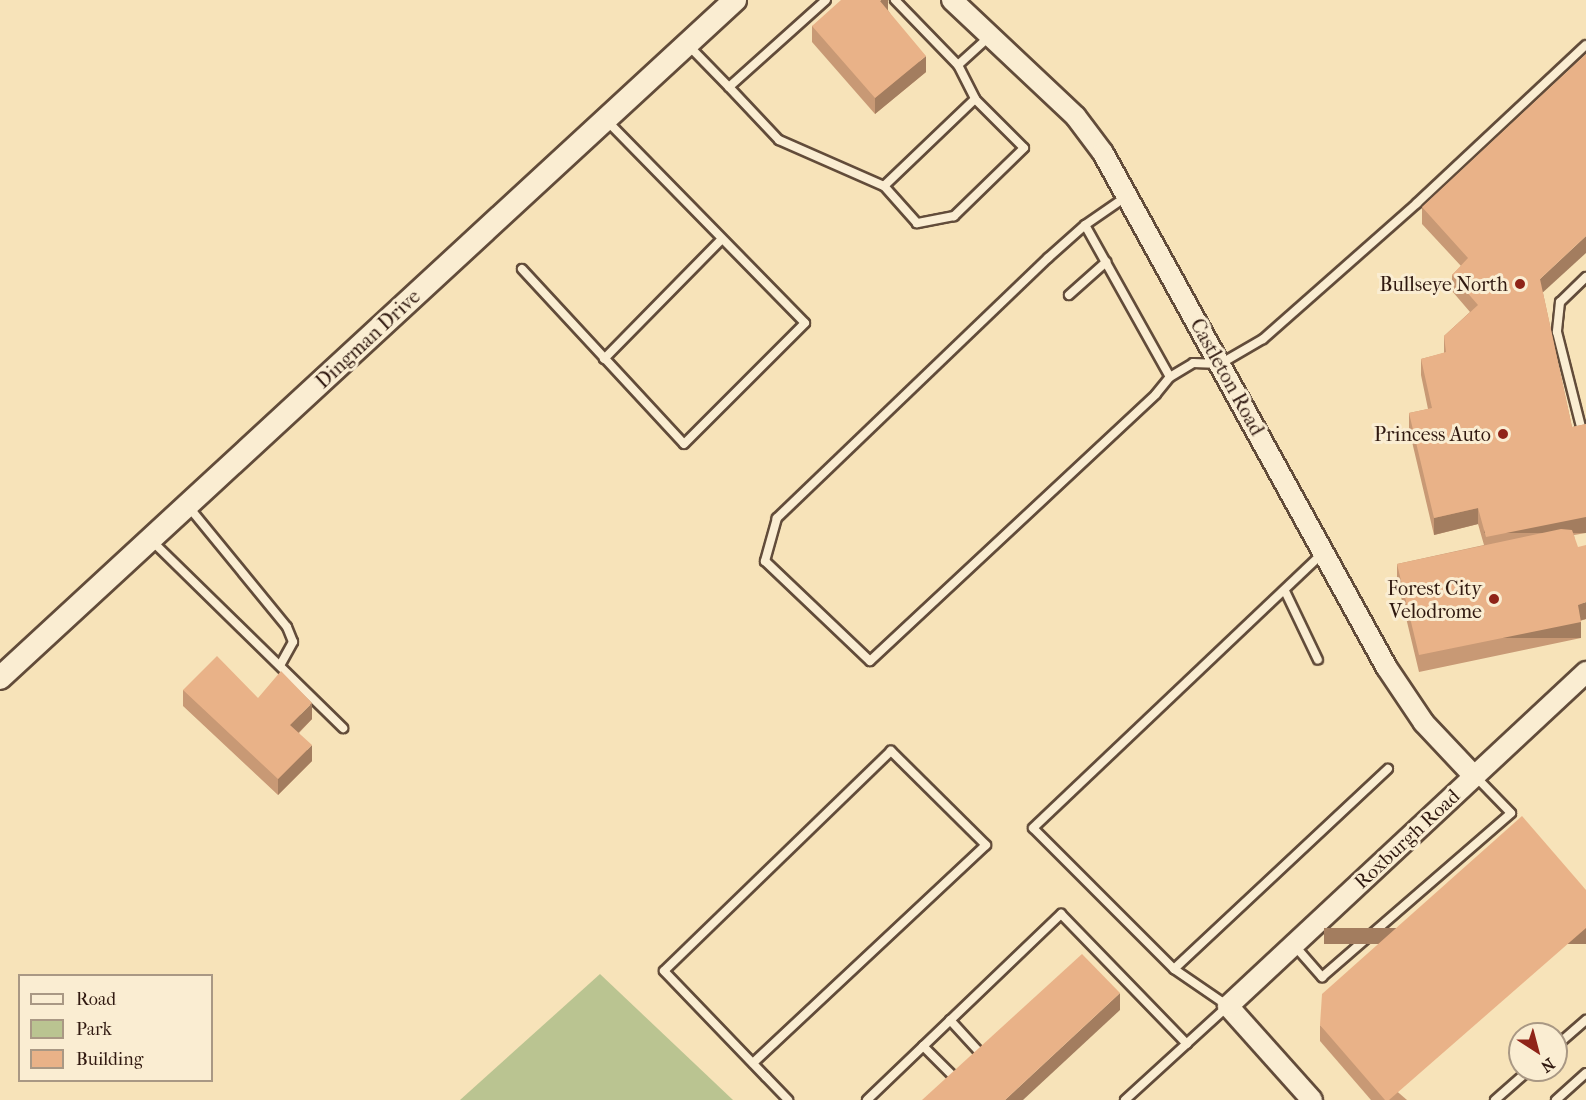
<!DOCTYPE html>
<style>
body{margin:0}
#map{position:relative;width:1586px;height:1100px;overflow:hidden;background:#f7e3b9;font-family:"IM FELL French Canon",serif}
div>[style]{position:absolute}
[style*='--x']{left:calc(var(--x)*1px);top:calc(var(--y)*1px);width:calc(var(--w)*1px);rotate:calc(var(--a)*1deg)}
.green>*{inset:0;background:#bac491}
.roads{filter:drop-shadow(2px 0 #624c3a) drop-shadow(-2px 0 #624c3a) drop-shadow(0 2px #624c3a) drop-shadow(0 -2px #624c3a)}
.service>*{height:8px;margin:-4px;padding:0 4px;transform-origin:4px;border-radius:4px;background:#faedd2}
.tertiary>*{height:20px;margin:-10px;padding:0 10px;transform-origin:10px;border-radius:10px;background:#faedd2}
.secondary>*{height:22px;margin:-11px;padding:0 11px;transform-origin:11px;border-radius:11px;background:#faedd2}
.wall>*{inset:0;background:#c89975}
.shaded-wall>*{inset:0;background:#a37d5f;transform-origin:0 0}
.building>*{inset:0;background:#e9b288}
.dots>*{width:16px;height:16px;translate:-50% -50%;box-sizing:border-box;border:3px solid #faedd2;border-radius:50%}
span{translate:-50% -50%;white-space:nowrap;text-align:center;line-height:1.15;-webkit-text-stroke:6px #faedd2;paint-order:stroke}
.poi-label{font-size:20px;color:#301910}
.right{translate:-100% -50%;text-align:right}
.street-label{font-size:20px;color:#301910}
.legend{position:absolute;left:18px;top:974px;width:195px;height:108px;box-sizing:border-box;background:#faedd2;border:2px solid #a99884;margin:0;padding:8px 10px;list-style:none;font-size:18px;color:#301910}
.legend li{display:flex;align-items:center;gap:12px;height:30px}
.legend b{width:30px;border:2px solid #a99884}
.north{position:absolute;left:1508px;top:1022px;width:60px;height:60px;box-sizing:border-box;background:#faedd2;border:2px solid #a99884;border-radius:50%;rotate:144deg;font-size:16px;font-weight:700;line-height:24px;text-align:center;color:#301910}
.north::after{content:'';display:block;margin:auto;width:21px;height:27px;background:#8f2418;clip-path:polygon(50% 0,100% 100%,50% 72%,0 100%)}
</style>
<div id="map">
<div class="green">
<i style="clip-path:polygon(600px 974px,733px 1100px,460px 1100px)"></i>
</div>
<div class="roads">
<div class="service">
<i style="--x:895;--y:0;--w:91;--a:45.9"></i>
<i style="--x:958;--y:65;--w:38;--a:63"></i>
<i style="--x:688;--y:45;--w:59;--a:45.7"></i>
<i style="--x:729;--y:87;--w:130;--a:-41.9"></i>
<i style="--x:958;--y:65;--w:43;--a:-42.2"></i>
<i style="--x:729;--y:87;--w:73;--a:46.7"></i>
<i style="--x:779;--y:140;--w:115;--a:23.7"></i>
<i style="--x:884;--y:186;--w:126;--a:-43.7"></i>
<i style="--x:975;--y:99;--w:69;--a:45"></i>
<i style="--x:1024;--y:148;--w:98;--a:135.8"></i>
<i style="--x:954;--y:216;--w:38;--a:169"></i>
<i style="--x:917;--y:223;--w:50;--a:-131.7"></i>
<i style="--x:1127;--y:196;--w:51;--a:145.4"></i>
<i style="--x:1085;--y:225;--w:50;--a:138.3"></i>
<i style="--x:1048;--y:258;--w:376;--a:136.2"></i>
<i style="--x:777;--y:518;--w:45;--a:105.6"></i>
<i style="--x:765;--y:561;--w:145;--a:43.6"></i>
<i style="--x:870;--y:661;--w:391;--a:-43"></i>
<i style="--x:1156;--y:394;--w:22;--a:-51"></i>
<i style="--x:1170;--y:377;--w:27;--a:-31"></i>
<i style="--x:1193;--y:363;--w:27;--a:2"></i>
<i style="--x:1220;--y:364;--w:50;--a:-30.2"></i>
<i style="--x:1263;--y:339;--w:205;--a:-41.4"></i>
<i style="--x:1417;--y:203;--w:231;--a:-43.1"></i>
<i style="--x:1085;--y:225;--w:174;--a:60.8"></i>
<i style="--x:522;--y:269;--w:238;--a:47.2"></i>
<i style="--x:684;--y:444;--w:171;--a:-45"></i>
<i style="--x:805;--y:323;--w:284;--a:-134.4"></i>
<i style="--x:1586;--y:277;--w:36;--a:136"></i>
<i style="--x:1560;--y:302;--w:30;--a:96"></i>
<i style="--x:1557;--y:332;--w:102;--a:75.8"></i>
<i style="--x:1582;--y:431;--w:4;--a:-14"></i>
<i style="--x:1069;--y:295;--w:50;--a:-41.7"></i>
<i style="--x:604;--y:359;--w:167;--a:-45.5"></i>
<i style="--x:188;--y:506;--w:156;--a:50.7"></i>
<i style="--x:287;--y:627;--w:16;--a:68"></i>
<i style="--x:293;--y:642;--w:26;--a:119"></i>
<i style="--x:151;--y:540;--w:269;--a:44.4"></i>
<i style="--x:1285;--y:591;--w:76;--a:64.4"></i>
<i style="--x:1294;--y:945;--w:43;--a:48.8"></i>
<i style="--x:1322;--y:977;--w:250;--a:-40.9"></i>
<i style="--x:1511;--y:813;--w:52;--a:-134.2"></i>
<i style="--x:1174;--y:969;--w:293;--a:-43.1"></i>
<i style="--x:950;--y:1020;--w:49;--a:47.5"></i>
<i style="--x:923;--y:1046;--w:48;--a:45"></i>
<i style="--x:1556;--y:1046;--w:40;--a:-41"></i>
<i style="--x:753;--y:1063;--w:319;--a:-43.1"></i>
<i style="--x:986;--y:845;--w:134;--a:-135.3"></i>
<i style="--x:891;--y:751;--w:316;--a:135.9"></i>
<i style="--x:664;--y:971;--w:147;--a:46.1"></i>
<i style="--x:766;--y:1077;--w:32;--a:46"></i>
<i style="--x:867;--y:1100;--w:269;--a:-43.8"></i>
<i style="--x:1061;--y:914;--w:181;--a:45.9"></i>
<i style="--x:1125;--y:1100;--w:139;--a:-42.4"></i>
<i style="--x:1228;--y:1006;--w:65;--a:-145.6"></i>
<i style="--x:1174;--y:969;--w:199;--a:-135"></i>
<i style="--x:1033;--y:828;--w:400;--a:-43.5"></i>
<i style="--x:1495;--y:1100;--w:45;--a:-41.4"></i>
<i style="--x:1556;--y:1100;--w:40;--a:-42"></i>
</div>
<div class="tertiary">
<i style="--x:952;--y:0;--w:170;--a:43.3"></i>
<i style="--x:1076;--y:117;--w:45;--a:53.1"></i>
<i style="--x:1103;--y:153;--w:588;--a:61.13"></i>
<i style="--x:1387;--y:668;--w:66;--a:56.1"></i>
<i style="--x:1424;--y:723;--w:73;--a:46.7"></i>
<i style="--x:1312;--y:1100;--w:126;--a:-131.8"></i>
<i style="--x:1228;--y:1006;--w:490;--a:-43"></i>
</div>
<div class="secondary">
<i style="--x:0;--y:678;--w:1000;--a:-42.69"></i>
</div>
</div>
<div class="wall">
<i style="clip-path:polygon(888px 0,888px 10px,926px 72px,875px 114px,812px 42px,812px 26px)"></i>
<i style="clip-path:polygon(1422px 207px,1543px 293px,1572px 427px,1586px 424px,1586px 533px,1574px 535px,1586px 619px,1580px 621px,1581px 638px,1419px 672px,1397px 580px,1397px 564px,1484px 545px,1478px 524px,1434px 535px,1409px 429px,1409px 413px,1428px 409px,1421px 375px,1421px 359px,1444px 353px,1444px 336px,1470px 312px,1452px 291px,1452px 275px,1461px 266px,1422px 224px)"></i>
<i style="clip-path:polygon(183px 690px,258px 698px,312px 719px,299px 733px,312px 761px,278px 795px,183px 706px)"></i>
<i style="clip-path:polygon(1320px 1025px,1407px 1100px,1371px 1100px,1320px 1041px)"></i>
</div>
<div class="shaded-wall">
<i style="clip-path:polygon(881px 0,888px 0,888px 10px,880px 17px,880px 1px)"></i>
<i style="clip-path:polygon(926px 56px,926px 72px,875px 114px,875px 98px)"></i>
<i style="clip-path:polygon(1586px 236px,1586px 253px,1540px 295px,1540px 279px)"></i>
<i style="clip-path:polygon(1478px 508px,1478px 524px,1434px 535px,1434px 518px)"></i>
<i style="left:1586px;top:517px;width:16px;height:102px;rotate:90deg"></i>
<i style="clip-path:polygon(1586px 602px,1586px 619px,1578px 621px,1578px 605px)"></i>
<i style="left:1581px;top:622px;width:16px;height:165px;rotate:90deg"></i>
<i style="clip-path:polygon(312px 703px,312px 719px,290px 741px,290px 725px)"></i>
<i style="clip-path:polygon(312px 745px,312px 761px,278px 795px,278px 779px)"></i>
<i style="left:1586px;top:928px;width:16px;height:262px;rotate:90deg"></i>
<i style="clip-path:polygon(1120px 993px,1120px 1010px,1023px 1100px,1005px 1100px)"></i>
</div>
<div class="building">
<i style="clip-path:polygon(841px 0,881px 0,880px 1px,926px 56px,875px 98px,812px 26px)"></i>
<i style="clip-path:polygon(1586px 54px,1586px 236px,1540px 279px,1572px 427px,1586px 424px,1586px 517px,1486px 537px,1478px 508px,1434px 518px,1409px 413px,1432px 408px,1421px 359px,1446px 352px,1444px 336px,1478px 305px,1452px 275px,1468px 258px,1422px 207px)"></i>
<i style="clip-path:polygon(1561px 529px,1572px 530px,1578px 547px,1586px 545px,1586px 602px,1578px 605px,1581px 622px,1419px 655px,1397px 564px)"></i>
<i style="clip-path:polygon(217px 656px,258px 698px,281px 671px,312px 703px,290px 725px,312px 745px,278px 779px,183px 690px)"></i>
<i style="clip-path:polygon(1522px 816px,1586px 890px,1586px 928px,1389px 1100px,1385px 1100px,1320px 1025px,1322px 994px)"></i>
<i style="clip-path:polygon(1082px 954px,1120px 993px,1005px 1100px,922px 1100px)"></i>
</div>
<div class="dots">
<i style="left:1520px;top:284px;background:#8f2418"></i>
<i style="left:1503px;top:434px;background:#8f2418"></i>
<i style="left:1494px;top:599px;background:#8f2418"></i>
</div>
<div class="poi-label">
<span class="right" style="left:1508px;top:284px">Bullseye North</span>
<span class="right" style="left:1491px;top:434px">Princess Auto</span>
<span class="right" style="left:1482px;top:600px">Forest City<br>Velodrome</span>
</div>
<div class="street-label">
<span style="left:368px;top:339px;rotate:-43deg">Dingman Drive</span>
<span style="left:1227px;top:377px;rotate:61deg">Castleton Road</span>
<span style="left:1407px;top:839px;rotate:-43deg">Roxburgh Road</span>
</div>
<ul class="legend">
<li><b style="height:8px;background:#faedd2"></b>Road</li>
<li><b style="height:16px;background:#bac491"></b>Park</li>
<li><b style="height:16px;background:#e9b288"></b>Building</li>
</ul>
<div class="north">N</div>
</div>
